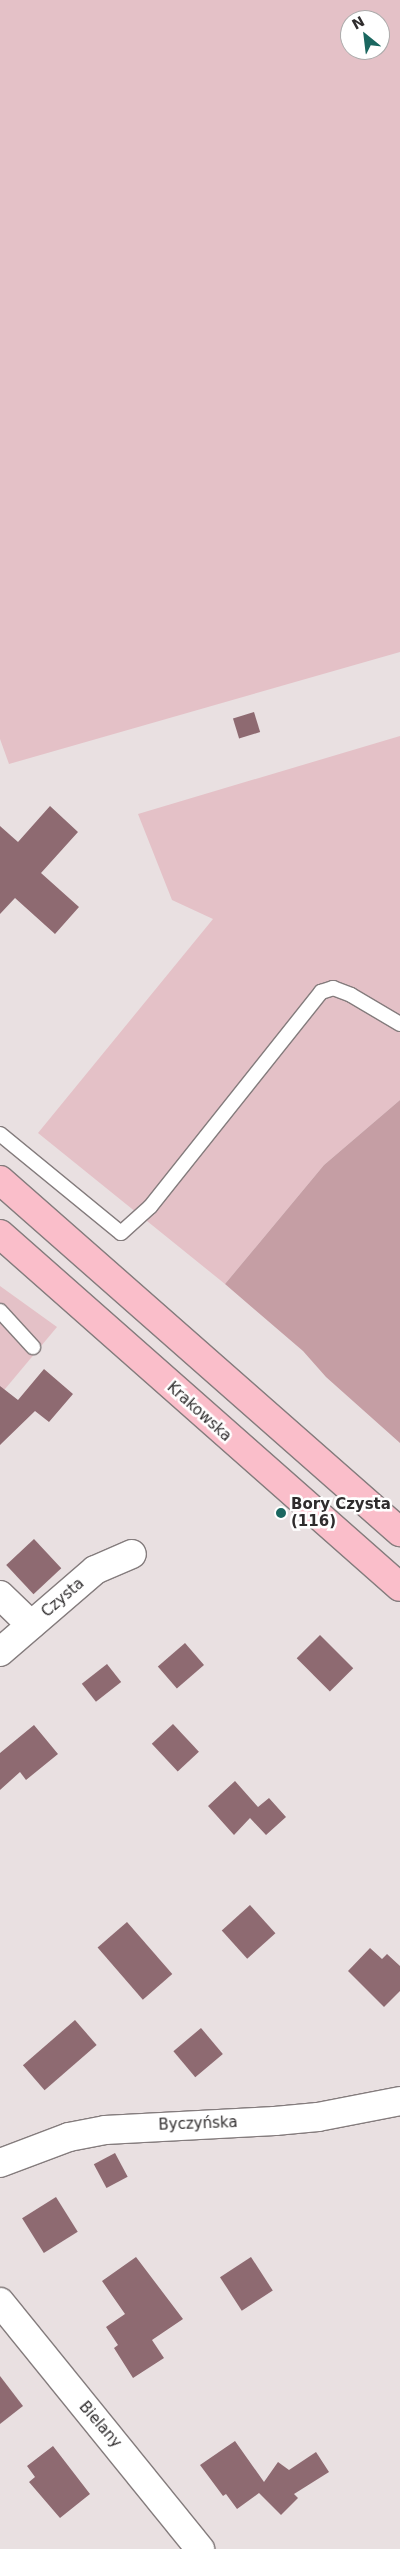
<!DOCTYPE html>
<meta charset="utf-8">
<style>
body{margin:0}
#map{position:relative;width:400px;height:2549px;overflow:hidden;background:#e9e0e1;font-family:"DejaVu Sans",sans-serif}
div>[style]{position:absolute}
[style*='--x']{left:calc(var(--x)*1px);top:calc(var(--y)*1px);width:calc(var(--w)*1px);rotate:calc(var(--a)*1deg)}
.green>*{inset:0;background:#e4c1c7}
.forest>*{inset:0;background:#c59ea4}
.building>*{inset:0;background:#8e6a71;transform-origin:0 0}
.roads{filter:drop-shadow(1px 0 #847c7d) drop-shadow(-1px 0 #847c7d) drop-shadow(0 1px #847c7d) drop-shadow(0 -1px #847c7d)}
.service>*{height:14px;margin:-7px;padding:0 7px;transform-origin:7px;border-radius:7px;background:#fff}
.minor>*{height:28px;margin:-14px;padding:0 14px;transform-origin:14px;border-radius:14px;background:#fff}
.primary>*{height:28px;margin:-14px;padding:0 14px;transform-origin:14px;border-radius:14px;background:#fabeca}
.dots>*{width:14px;height:14px;translate:-50% -50%;box-sizing:border-box;border:2px solid #fff;border-radius:50%}
span{translate:-50% -50%;white-space:nowrap;text-align:center;line-height:1.15;-webkit-text-stroke:5px #fff;paint-order:stroke}
.street-label{font-size:15px;color:#2f2c2d}
.poi-label{font-size:15px;color:#2f2c2d;font-weight:700}
.left{translate:0 -50%;text-align:left}
.north{position:absolute;left:340px;top:10px;width:50px;height:50px;box-sizing:border-box;background:#fff;border:1px solid #acabab;border-radius:50%;rotate:331deg;font-size:14px;font-weight:700;line-height:20px;text-align:center;color:#2f2c2d}
.north::after{content:'';display:block;margin:auto;width:18px;height:22px;background:#1b6760;clip-path:polygon(50% 0,100% 100%,50% 72%,0 100%)}
</style>
<div id="map">
<div class="green">
<i style="clip-path:polygon(evenodd,0 0,400px 0,400px 652px,9px 764px,0 739px,0 0,350px 20px,380px 20px,380px 50px,350px 50px,350px 20px)"></i>
<i style="clip-path:polygon(400px 736px,400px 1100px,324px 1165px,225px 1284px,38px 1133px,213px 919px,172px 900px,138px 814px)"></i>
<i style="clip-path:polygon(0 1286px,57px 1327px,0 1395px)"></i>
</div>
<div class="forest">
<i style="clip-path:polygon(400px 1100px,400px 1443px,326px 1377px,303px 1351px,225px 1284px,324px 1165px)"></i>
</div>
<div class="building">
<i style="left:254px;top:712px;width:21px;height:22px;rotate:73deg"></i>
<i style="clip-path:polygon(50px 806px,78px 832px,41px 873px,79px 907px,55px 934px,15px 898px,0 914px,0 826px,18px 842px)"></i>
<i style="clip-path:polygon(44px 1369px,73px 1394px,49px 1422px,35px 1411px,0 1445px,0 1386px,18px 1400px)"></i>
<i style="left:34px;top:1539px;width:40px;height:38px;rotate:47deg"></i>
<i style="left:320px;top:1635px;width:47px;height:33px;rotate:45deg"></i>
<i style="left:185px;top:1643px;width:29px;height:36px;rotate:49deg"></i>
<i style="left:107px;top:1664px;width:23px;height:32px;rotate:52deg"></i>
<i style="left:173px;top:1724px;width:38px;height:29px;rotate:47deg"></i>
<i style="clip-path:polygon(34px 1725px,58px 1754px,26px 1780px,20px 1772px,0 1790px,0 1753px)"></i>
<i style="clip-path:polygon(235px 1781px,258px 1807px,269px 1798px,286px 1817px,266px 1835px,250px 1818px,234px 1835px,208px 1806px)"></i>
<i style="left:250px;top:1905px;width:38px;height:38px;rotate:48deg"></i>
<i style="left:127px;top:1922px;width:69px;height:39px;rotate:49deg"></i>
<i style="clip-path:polygon(370px 1948px,382px 1959px,387px 1954px,400px 1966px,400px 1991px,384px 2007px,348px 1971px)"></i>
<i style="left:75px;top:2020px;width:33px;height:69px;rotate:49deg"></i>
<i style="left:201px;top:2028px;width:34px;height:36px;rotate:50deg"></i>
<i style="left:115px;top:2153px;width:27px;height:24px;rotate:62deg"></i>
<i style="left:56px;top:2197px;width:41px;height:40px;rotate:58deg"></i>
<i style="clip-path:polygon(136px 2257px,183px 2319px,152px 2340px,164px 2358px,133px 2378px,114px 2348px,118px 2345px,106px 2327px,125px 2314px,102px 2281px)"></i>
<i style="left:251px;top:2257px;width:40px;height:37px;rotate:57deg"></i>
<i style="clip-path:polygon(0 2376px,23px 2406px,0 2424px)"></i>
<i style="clip-path:polygon(235px 2441px,264px 2482px,278px 2462px,289px 2470px,316px 2452px,329px 2472px,294px 2494px,298px 2498px,281px 2515px,259px 2493px,237px 2509px,226px 2494px,223px 2496px,200px 2465px)"></i>
<i style="clip-path:polygon(53px 2446px,90px 2494px,60px 2518px,29px 2482px,35px 2477px,27px 2466px)"></i>
</div>
<div class="roads">
<div class="service">
<i style="--x:0;--y:1134;--w:156;--a:39.3"></i>
<i style="--x:121;--y:1233;--w:39;--a:-42"></i>
<i style="--x:150;--y:1207;--w:275;--a:-51.5"></i>
<i style="--x:321;--y:992;--w:13;--a:-18"></i>
<i style="--x:333;--y:988;--w:19;--a:21"></i>
<i style="--x:351;--y:995;--w:57;--a:30.6"></i>
<i style="--x:0;--y:1311;--w:49;--a:47.5"></i>
</div>
<div class="minor">
<i style="--x:0;--y:1595;--w:43;--a:44.1"></i>
<i style="--x:0;--y:1652;--w:125;--a:-40.8"></i>
<i style="--x:95;--y:1570;--w:40;--a:-23.4"></i>
<i style="--x:0;--y:2163;--w:74;--a:-20.6"></i>
<i style="--x:69;--y:2137;--w:37;--a:-11"></i>
<i style="--x:105;--y:2130;--w:170;--a:-3"></i>
<i style="--x:275;--y:2121;--w:43;--a:-5.3"></i>
<i style="--x:318;--y:2117;--w:84;--a:-11"></i>
<i style="--x:0;--y:2302;--w:318;--a:51"></i>
</div>
<div class="primary">
<i style="--x:0;--y:1180;--w:533;--a:41.35"></i>
<i style="--x:0;--y:1234;--w:533;--a:41.43"></i>
</div>
</div>
<div class="dots">
<i style="left:281px;top:1513px;background:#1b6760"></i>
</div>
<div class="street-label">
<span style="left:199px;top:1412px;rotate:42deg">Krakowska</span>
<span style="left:63px;top:1598px;rotate:-41deg">Czysta</span>
<span style="left:198px;top:2124px;rotate:-2deg">Byczyńska</span>
<span style="left:100px;top:2425px;rotate:49deg">Bielany</span>
</div>
<div class="poi-label">
<span class="left" style="left:291px;top:1513px">Bory Czysta<br>(116)</span>
</div>
<div class="north">N</div>
</div>
